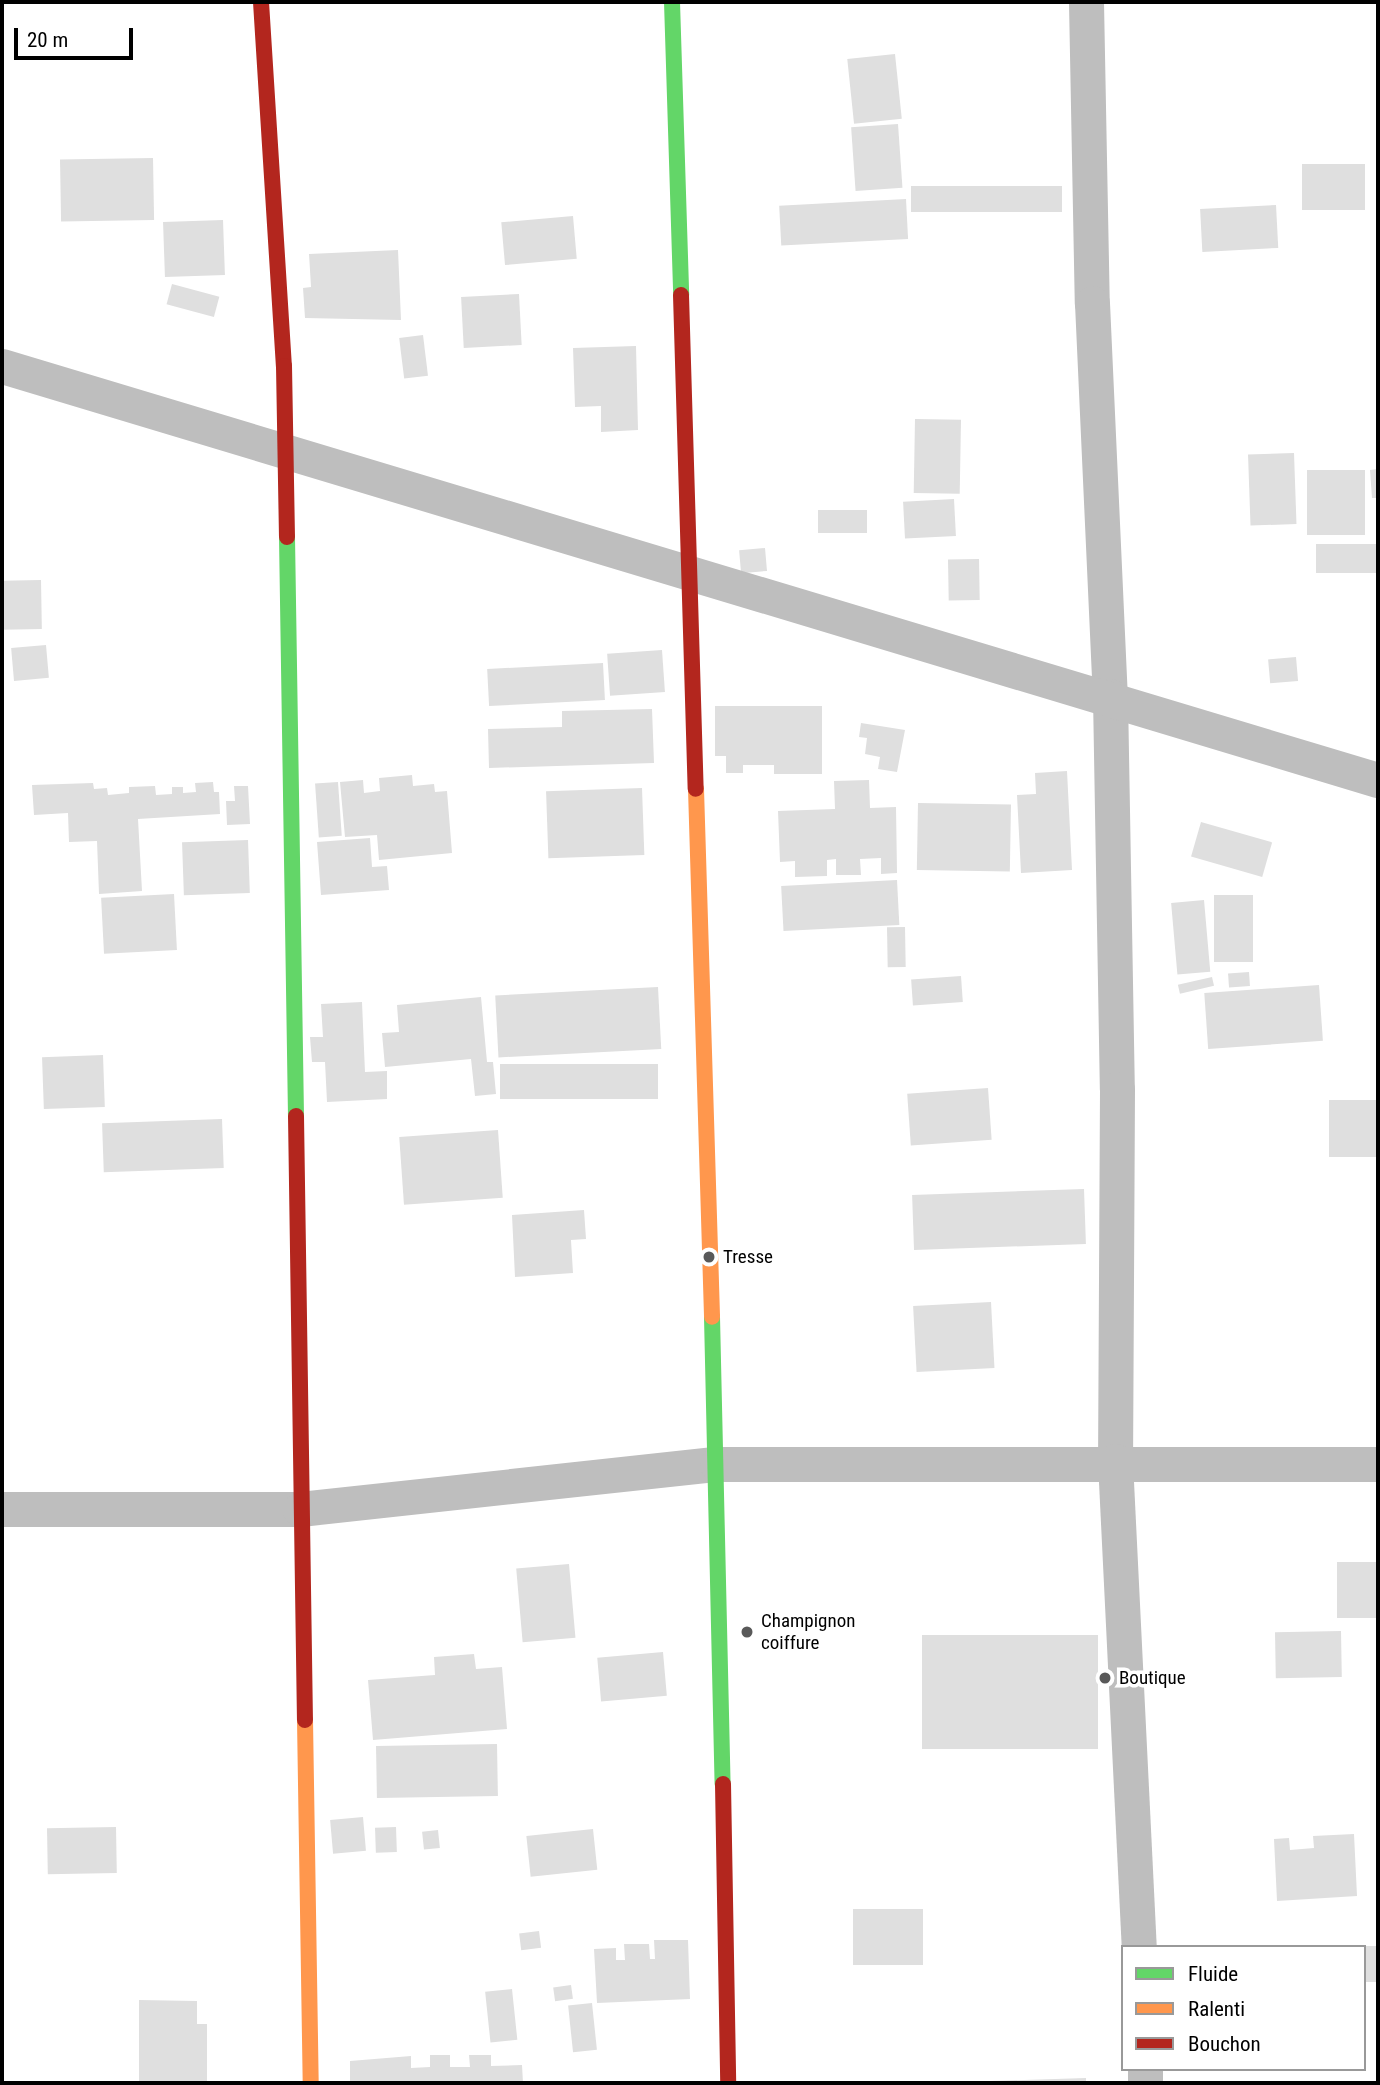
<!DOCTYPE html>
<style>
body{margin:0}
#map{position:relative;width:1380px;height:2085px;overflow:hidden;background:#fff;font-family:"Roboto Condensed",sans-serif}
div>[style]{position:absolute}
[style*='--x']{left:calc(var(--x)*1px);top:calc(var(--y)*1px);width:calc(var(--w)*1px);rotate:calc(var(--a)*1deg)}
.building>*{inset:0;background:#dfdfdf;transform-origin:0 0}
.street>*{height:35px;margin:-17.5px;padding:0 17.5px;transform-origin:17.5px;border-radius:17.5px;background:#bebebe}
.fast>*{height:16px;margin:-8px;padding:0 8px;transform-origin:8px;border-radius:8px;background:#63d668}
.slow>*{height:16px;margin:-8px;padding:0 8px;transform-origin:8px;border-radius:8px;background:#ff974d}
.jam>*{height:16px;margin:-8px;padding:0 8px;transform-origin:8px;border-radius:8px;background:#b3261e}
.dots>*{width:19px;height:19px;translate:-50% -50%;box-sizing:border-box;border:4px solid #fff;border-radius:50%}
span{translate:-50% -50%;white-space:nowrap;text-align:center;line-height:1.15;-webkit-text-stroke:7px #fff;paint-order:stroke}
.poi-label{font-size:19px;color:#000}
.left{translate:0 -50%;text-align:left}
.frame{position:absolute;inset:0;border:4px solid #000;pointer-events:none}
.legend{position:absolute;left:1121px;top:1945px;width:245px;height:126px;box-sizing:border-box;background:#fff;border:2px solid #999;margin:0;padding:9px 12px;list-style:none;font-size:21px;color:#000}
.legend li{display:flex;align-items:center;gap:14px;height:35px}
.legend b{width:35px;border:2px solid #999}
.scale{position:absolute;left:14px;top:28px;width:119px;height:32px;box-sizing:border-box;border:4px solid #000;border-top:0;padding-left:9px;font-size:21px;line-height:24px;white-space:nowrap;color:#000;-webkit-text-stroke:5px #fff;paint-order:stroke}
</style>
<div id="map">
<div class="building">
<i style="left:895px;top:54px;width:65px;height:48px;rotate:84deg"></i>
<i style="left:898px;top:124px;width:64px;height:47px;rotate:86deg"></i>
<i style="left:153px;top:158px;width:62px;height:93px;rotate:89deg"></i>
<i style="left:1302px;top:164px;width:63px;height:46px"></i>
<i style="left:1062px;top:186px;width:26px;height:151px;rotate:90deg"></i>
<i style="left:906px;top:199px;width:40px;height:127px;rotate:87deg"></i>
<i style="left:1276px;top:205px;width:43px;height:76px;rotate:87deg"></i>
<i style="left:573px;top:216px;width:43px;height:72px;rotate:85deg"></i>
<i style="left:223px;top:220px;width:55px;height:60px;rotate:88deg"></i>
<i style="clip-path:polygon(398px 250px,401px 320px,305px 318px,303px 288px,311px 287px,309px 254px)"></i>
<i style="left:172px;top:284px;width:49px;height:21px;rotate:15deg"></i>
<i style="left:519px;top:294px;width:51px;height:58px;rotate:87deg"></i>
<i style="left:423px;top:335px;width:41px;height:24px;rotate:83deg"></i>
<i style="clip-path:polygon(636px 346px,638px 430px,601px 432px,601px 406px,575px 407px,573px 348px)"></i>
<i style="left:915px;top:419px;width:46px;height:74px;rotate:1deg"></i>
<i style="left:1294px;top:453px;width:71px;height:46px;rotate:88deg"></i>
<i style="clip-path:polygon(1378px 469px,1378px 498px,1372px 498px,1370px 470px)"></i>
<i style="left:1307px;top:470px;width:58px;height:65px"></i>
<i style="left:954px;top:499px;width:37px;height:51px;rotate:87deg"></i>
<i style="left:867px;top:510px;width:23px;height:49px;rotate:90deg"></i>
<i style="left:1316px;top:544px;width:62px;height:29px"></i>
<i style="left:765px;top:548px;width:23px;height:26px;rotate:85deg"></i>
<i style="left:979px;top:559px;width:41px;height:31px;rotate:89deg"></i>
<i style="left:41px;top:580px;width:49px;height:39px;rotate:89deg"></i>
<i style="left:46px;top:645px;width:33px;height:35px;rotate:85deg"></i>
<i style="left:662px;top:650px;width:42px;height:55px;rotate:86deg"></i>
<i style="left:1296px;top:657px;width:24px;height:28px;rotate:85deg"></i>
<i style="left:603px;top:663px;width:37px;height:116px;rotate:87deg"></i>
<i style="clip-path:polygon(715px 706px,822px 706px,822px 774px,774px 774px,774px 765px,743px 765px,743px 773px,726px 773px,726px 756px,715px 756px)"></i>
<i style="clip-path:polygon(652px 709px,654px 763px,489px 768px,488px 729px,562px 727px,562px 711px)"></i>
<i style="clip-path:polygon(861px 723px,905px 730px,897px 772px,878px 769px,880px 757px,865px 754px,867px 738px,859px 737px)"></i>
<i style="clip-path:polygon(1067px 771px,1072px 870px,1021px 873px,1017px 795px,1036px 794px,1035px 773px)"></i>
<i style="clip-path:polygon(412px 775px,413px 786px,434px 784px,435px 792px,447px 791px,452px 853px,379px 860px,377px 835px,345px 837px,340px 782px,363px 780px,364px 793px,380px 791px,379px 778px)"></i>
<i style="clip-path:polygon(869px 780px,870px 808px,896px 807px,897px 873px,881px 874px,881px 858px,860px 859px,861px 875px,836px 875px,836px 859px,827px 860px,827px 876px,795px 877px,795px 861px,780px 862px,778px 811px,835px 809px,834px 781px)"></i>
<i style="clip-path:polygon(213px 782px,214px 792px,219px 792px,220px 814px,138px 819px,142px 891px,99px 894px,97px 841px,69px 842px,68px 813px,34px 815px,32px 785px,93px 783px,94px 789px,107px 788px,108px 795px,129px 793px,129px 787px,155px 786px,156px 795px,172px 794px,172px 787px,183px 787px,183px 793px,196px 792px,195px 783px)"></i>
<i style="left:338px;top:782px;width:54px;height:23px;rotate:86deg"></i>
<i style="clip-path:polygon(234px 786px,248px 786px,250px 824px,227px 825px,226px 801px,235px 801px)"></i>
<i style="left:642px;top:788px;width:67px;height:96px;rotate:88deg"></i>
<i style="left:918px;top:803px;width:93px;height:67px;rotate:1deg"></i>
<i style="left:1201px;top:822px;width:74px;height:36px;rotate:16deg"></i>
<i style="clip-path:polygon(370px 838px,372px 867px,387px 866px,389px 890px,321px 895px,317px 842px)"></i>
<i style="left:248px;top:840px;width:53px;height:66px;rotate:88deg"></i>
<i style="left:897px;top:880px;width:45px;height:116px;rotate:87deg"></i>
<i style="left:174px;top:894px;width:56px;height:73px;rotate:87deg"></i>
<i style="left:1214px;top:895px;width:39px;height:67px"></i>
<i style="left:1204px;top:900px;width:72px;height:33px;rotate:85deg"></i>
<i style="left:905px;top:927px;width:40px;height:18px;rotate:89deg"></i>
<i style="left:1249px;top:972px;width:14px;height:21px;rotate:86deg"></i>
<i style="left:961px;top:976px;width:26px;height:50px;rotate:86deg"></i>
<i style="left:1212px;top:977px;width:9px;height:35px;rotate:77deg"></i>
<i style="left:1319px;top:985px;width:56px;height:115px;rotate:86deg"></i>
<i style="left:658px;top:987px;width:62px;height:163px;rotate:87deg"></i>
<i style="clip-path:polygon(481px 997px,487px 1062px,493px 1062px,496px 1094px,475px 1096px,471px 1059px,385px 1067px,382px 1033px,399px 1032px,397px 1005px)"></i>
<i style="clip-path:polygon(362px 1002px,365px 1072px,387px 1071px,387px 1099px,327px 1102px,325px 1062px,312px 1062px,310px 1037px,323px 1037px,321px 1004px)"></i>
<i style="left:103px;top:1055px;width:52px;height:61px;rotate:88deg"></i>
<i style="left:658px;top:1064px;width:35px;height:158px;rotate:90deg"></i>
<i style="left:988px;top:1088px;width:52px;height:81px;rotate:86deg"></i>
<i style="left:1378px;top:1100px;width:57px;height:49px;rotate:90deg"></i>
<i style="left:222px;top:1119px;width:49px;height:120px;rotate:88deg"></i>
<i style="left:498px;top:1130px;width:68px;height:99px;rotate:86deg"></i>
<i style="left:1084px;top:1189px;width:55px;height:172px;rotate:88deg"></i>
<i style="clip-path:polygon(584px 1210px,586px 1239px,571px 1240px,573px 1273px,515px 1277px,512px 1215px)"></i>
<i style="left:991px;top:1302px;width:66px;height:78px;rotate:87deg"></i>
<i style="left:1378px;top:1562px;width:56px;height:41px;rotate:90deg"></i>
<i style="left:569px;top:1564px;width:74px;height:53px;rotate:85deg"></i>
<i style="left:1341px;top:1631px;width:46px;height:66px;rotate:89deg"></i>
<i style="left:1098px;top:1635px;width:114px;height:176px;rotate:90deg"></i>
<i style="left:663px;top:1652px;width:44px;height:66px;rotate:85deg"></i>
<i style="clip-path:polygon(474px 1654px,476px 1669px,502px 1667px,507px 1729px,373px 1740px,368px 1680px,435px 1675px,434px 1657px)"></i>
<i style="left:497px;top:1744px;width:52px;height:121px;rotate:89deg"></i>
<i style="left:363px;top:1817px;width:34px;height:33px;rotate:85deg"></i>
<i style="left:116px;top:1827px;width:46px;height:69px;rotate:89deg"></i>
<i style="left:396px;top:1827px;width:25px;height:21px;rotate:88deg"></i>
<i style="left:593px;top:1829px;width:41px;height:67px;rotate:84deg"></i>
<i style="left:438px;top:1830px;width:18px;height:16px;rotate:84deg"></i>
<i style="clip-path:polygon(1354px 1834px,1357px 1896px,1277px 1901px,1274px 1839px,1289px 1838px,1290px 1850px,1314px 1848px,1313px 1836px)"></i>
<i style="left:853px;top:1909px;width:70px;height:56px"></i>
<i style="left:539px;top:1931px;width:17px;height:20px;rotate:83deg"></i>
<i style="clip-path:polygon(654px 1940px,688px 1940px,690px 1999px,597px 2003px,594px 1949px,616px 1948px,616px 1960px,625px 1960px,624px 1944px,649px 1944px,650px 1959px,655px 1959px)"></i>
<i style="left:1364px;top:1946px;width:14px;height:36px"></i>
<i style="left:571px;top:1985px;width:14px;height:18px;rotate:82deg"></i>
<i style="left:512px;top:1989px;width:51px;height:27px;rotate:84deg"></i>
<i style="clip-path:polygon(139px 2000px,197px 2001px,197px 2024px,207px 2024px,207px 2083px,139px 2083px)"></i>
<i style="left:592px;top:2003px;width:47px;height:24px;rotate:84deg"></i>
<i style="clip-path:polygon(430px 2055px,450px 2055px,450px 2067px,470px 2067px,469px 2055px,491px 2055px,491px 2066px,522px 2065px,523px 2083px,350px 2083px,350px 2061px,411px 2056px,411px 2068px,430px 2067px)"></i>
<i style="clip-path:polygon(1086px 2078px,1086px 2083px,989px 2083px,989px 2081px)"></i>
</div>
<div class="street">
<i style="--x:1086;--y:2;--w:301;--a:88.9"></i>
<i style="--x:1092;--y:303;--w:393;--a:87.4"></i>
<i style="--x:1110;--y:696;--w:393;--a:89"></i>
<i style="--x:1117;--y:1089;--w:372;--a:90.3"></i>
<i style="--x:1115;--y:1461;--w:487;--a:87.2"></i>
<i style="--x:2;--y:366;--w:1437;--a:16.75"></i>
<i style="--x:2;--y:1509;--w:298;--a:0"></i>
<i style="--x:300;--y:1509;--w:419;--a:-6.2"></i>
<i style="--x:717;--y:1464;--w:661;--a:0"></i>
<i style="--x:1145;--y:2069;--w:14;--a:90"></i>
</div>
<div class="fast">
<i style="--x:672;--y:2;--w:293;--a:88.2"></i>
<i style="--x:287;--y:537;--w:579;--a:89.11"></i>
<i style="--x:712;--y:1317;--w:467;--a:88.7"></i>
</div>
<div class="slow">
<i style="--x:696;--y:789;--w:528;--a:88.26"></i>
<i style="--x:305;--y:1720;--w:363;--a:89.1"></i>
</div>
<div class="jam">
<i style="--x:261;--y:2;--w:365;--a:86.4"></i>
<i style="--x:284;--y:366;--w:171;--a:89"></i>
<i style="--x:681;--y:295;--w:494;--a:88.3"></i>
<i style="--x:296;--y:1116;--w:604;--a:89.15"></i>
<i style="--x:723;--y:1784;--w:299;--a:89"></i>
</div>
<div class="dots">
<i style="left:709px;top:1257px;background:#595959"></i>
<i style="left:747px;top:1632px;background:#595959"></i>
<i style="left:1105px;top:1678px;background:#595959"></i>
</div>
<div class="poi-label">
<span class="left" style="left:723px;top:1257px">Tresse</span>
<span class="left" style="left:761px;top:1632px">Champignon<br>coiffure</span>
<span class="left" style="left:1119px;top:1678px">Boutique</span>
</div>
<div class="frame"></div>
<ul class="legend">
<li><b style="height:9px;background:#63d668"></b>Fluide</li>
<li><b style="height:9px;background:#ff974d"></b>Ralenti</li>
<li><b style="height:9px;background:#b3261e"></b>Bouchon</li>
</ul>
<div class="scale">20 m</div>
</div>
